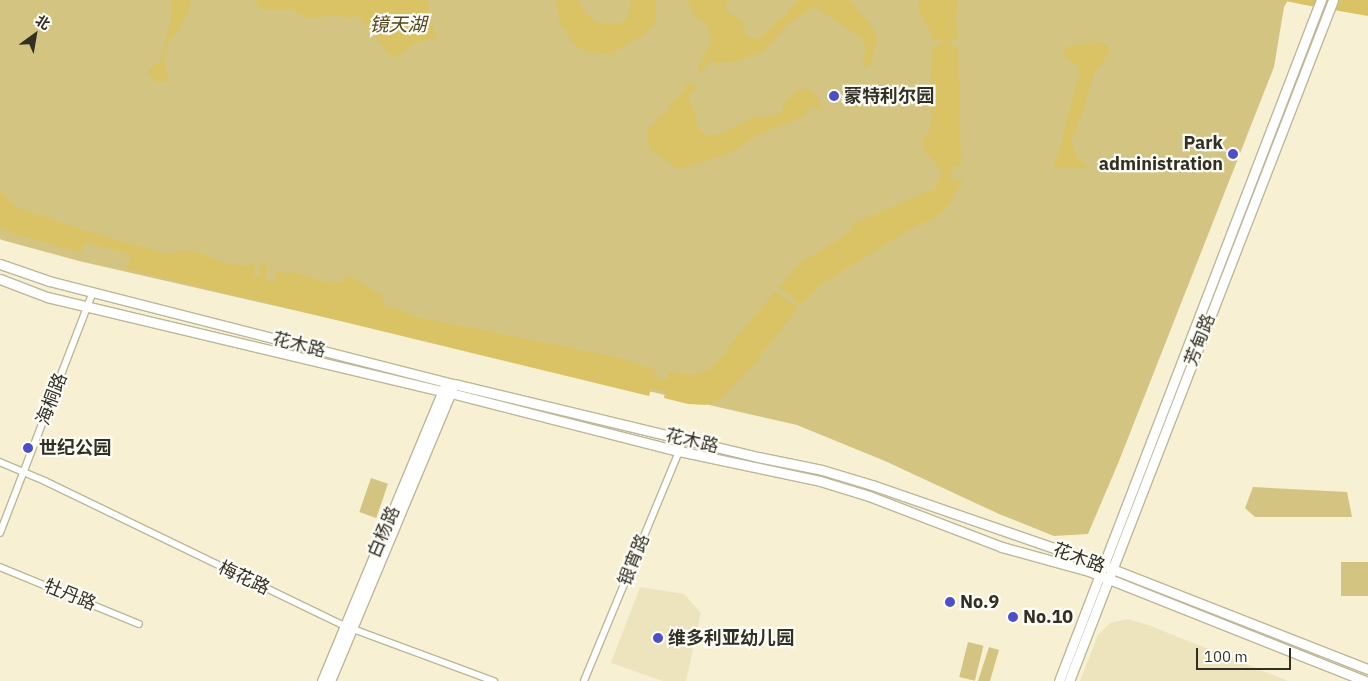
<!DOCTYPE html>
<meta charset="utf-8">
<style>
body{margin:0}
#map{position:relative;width:1368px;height:681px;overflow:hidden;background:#f7f0d2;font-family:"IBM Plex Sans","Noto Sans SC",sans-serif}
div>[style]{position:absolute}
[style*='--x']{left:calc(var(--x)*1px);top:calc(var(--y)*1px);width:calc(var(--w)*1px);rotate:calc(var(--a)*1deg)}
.built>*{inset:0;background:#ede4be}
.green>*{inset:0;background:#d4c482;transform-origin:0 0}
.water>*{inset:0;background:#d9c364}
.river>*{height:11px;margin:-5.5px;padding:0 5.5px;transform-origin:5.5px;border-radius:5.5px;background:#d9c364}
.roads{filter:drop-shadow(1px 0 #bdb79a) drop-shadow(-1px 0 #bdb79a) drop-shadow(0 1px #bdb79a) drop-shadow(0 -1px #bdb79a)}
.minor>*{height:5.5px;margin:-2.75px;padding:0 2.75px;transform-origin:2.75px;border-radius:2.75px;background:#fff}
.secondary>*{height:9px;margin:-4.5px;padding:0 4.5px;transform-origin:4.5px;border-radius:4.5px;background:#fff}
.dots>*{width:14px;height:14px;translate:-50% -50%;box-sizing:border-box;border:2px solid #fefdf7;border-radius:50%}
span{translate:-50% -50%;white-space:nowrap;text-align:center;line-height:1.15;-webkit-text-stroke:4.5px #fefdf7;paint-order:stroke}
.poi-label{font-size:18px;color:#323024;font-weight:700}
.left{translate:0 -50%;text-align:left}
.right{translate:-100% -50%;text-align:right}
.street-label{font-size:18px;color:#323024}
.water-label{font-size:19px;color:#524820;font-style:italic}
.north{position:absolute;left:10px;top:10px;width:50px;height:50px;-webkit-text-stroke:4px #fefdf7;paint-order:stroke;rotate:32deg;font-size:14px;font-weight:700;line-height:20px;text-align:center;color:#323024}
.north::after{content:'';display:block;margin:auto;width:18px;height:22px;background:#323024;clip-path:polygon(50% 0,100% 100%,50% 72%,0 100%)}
.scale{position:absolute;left:1196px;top:648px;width:95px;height:22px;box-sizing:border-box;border:2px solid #323024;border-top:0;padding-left:6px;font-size:15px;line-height:18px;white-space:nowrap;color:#323024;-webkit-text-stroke:4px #fefdf7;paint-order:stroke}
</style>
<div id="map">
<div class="built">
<i style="clip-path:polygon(640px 587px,684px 594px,701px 613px,686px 681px,663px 681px,611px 663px)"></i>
<i style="clip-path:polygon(1127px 619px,1148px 625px,1288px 681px,1080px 681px,1098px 635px,1110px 623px)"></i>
</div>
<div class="green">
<i style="clip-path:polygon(0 0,1288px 0,1284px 7px,1274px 67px,1119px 461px,1088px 534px,1054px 536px,999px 514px,885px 461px,797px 425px,79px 261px,2px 240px,0 239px)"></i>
<i style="left:371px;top:478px;width:18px;height:36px;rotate:19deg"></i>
<i style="clip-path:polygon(1253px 487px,1347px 492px,1352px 517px,1255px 517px,1245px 508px)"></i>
<i style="left:1368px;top:562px;width:34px;height:27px;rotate:90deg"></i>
<i style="left:968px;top:642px;width:16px;height:36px;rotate:14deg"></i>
<i style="clip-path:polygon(989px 647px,999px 650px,990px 681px,978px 681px)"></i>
</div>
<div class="water">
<i style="clip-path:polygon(172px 0,190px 0,191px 5px,179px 29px,167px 45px,164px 61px,168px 81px,156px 83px,147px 72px,160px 61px,171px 19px)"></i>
<i style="clip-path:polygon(254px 0,427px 0,436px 38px,414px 44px,393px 58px,357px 15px,349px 19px,340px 15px,307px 18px,292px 10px,261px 10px)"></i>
<i style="clip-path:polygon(556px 0,578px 0,586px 14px,599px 24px,617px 24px,627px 19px,632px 0,656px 0,656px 21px,645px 34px,610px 55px,586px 51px,575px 45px,560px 24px)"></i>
<i style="clip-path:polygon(687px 0,729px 0,726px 3px,726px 11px,744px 22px,744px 30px,747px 36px,757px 39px,770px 29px,775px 21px,786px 15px,789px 9px,799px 0,850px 0,875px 31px,877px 41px,872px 62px,866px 68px,862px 64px,866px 49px,862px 38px,815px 7px,787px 25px,764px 51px,738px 61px,717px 63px,710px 61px,702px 72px,697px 70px,712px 39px,705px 23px,696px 17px)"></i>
<i style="clip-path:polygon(919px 0,957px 0,956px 22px,958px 39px,932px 40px,932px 34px,918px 9px)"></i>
<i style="clip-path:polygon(1281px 0,1368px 0,1368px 16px,1305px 5px)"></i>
<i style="clip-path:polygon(1100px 42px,1108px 45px,1110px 52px,1094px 74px,1082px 115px,1071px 140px,1078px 159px,1089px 167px,1052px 168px,1061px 147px,1064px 129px,1080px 74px,1076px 64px,1063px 55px,1064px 50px,1069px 46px)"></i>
<i style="clip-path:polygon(958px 45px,961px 166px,936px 168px,936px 164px,926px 152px,922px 141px,928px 134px,933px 115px,929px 110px,933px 46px)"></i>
<i style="clip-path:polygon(688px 83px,696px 87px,690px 95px,689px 103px,694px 107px,697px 126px,706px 136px,720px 134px,755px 117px,763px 118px,781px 112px,786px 100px,797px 90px,807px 88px,818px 97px,822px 109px,808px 107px,805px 116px,759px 134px,726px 155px,679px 169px,649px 149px,647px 132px,655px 121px,666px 113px,671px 102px,682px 93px)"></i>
<i style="clip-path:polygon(963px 180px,947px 208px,933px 219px,916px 226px,835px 275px,819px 286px,801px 305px,779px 287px,801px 262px,842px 238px,852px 229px,854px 223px,929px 191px,937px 187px,936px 182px)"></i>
<i style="clip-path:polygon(0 190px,16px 207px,90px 232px,81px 253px,12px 233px,0 227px)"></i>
<i style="clip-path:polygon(135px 247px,170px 254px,181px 250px,199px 252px,225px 263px,241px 266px,255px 264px,254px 277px,260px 276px,260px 263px,267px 264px,266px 279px,271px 282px,275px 279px,277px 269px,285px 274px,294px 272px,328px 283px,342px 282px,349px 275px,384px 297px,382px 304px,417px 317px,617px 357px,656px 370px,649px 396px,126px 269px)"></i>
<i style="clip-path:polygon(775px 291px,798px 308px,753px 365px,731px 388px,719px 400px,705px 405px,688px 404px,664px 398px,668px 372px,693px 375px,712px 368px)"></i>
</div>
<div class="river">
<i style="--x:944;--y:0;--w:59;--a:88.1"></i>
<i style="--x:943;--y:196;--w:43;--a:-83.4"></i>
<i style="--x:75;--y:233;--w:77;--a:15.8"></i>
<i style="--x:639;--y:379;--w:41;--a:14"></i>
</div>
<div class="roads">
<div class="minor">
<i style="--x:0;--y:462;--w:49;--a:22.9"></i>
<i style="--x:45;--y:481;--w:333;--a:25.8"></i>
<i style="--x:345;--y:626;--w:159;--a:20.3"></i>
<i style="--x:0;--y:533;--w:258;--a:-68.9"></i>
<i style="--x:0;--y:567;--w:150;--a:22.3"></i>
<i style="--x:584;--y:681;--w:262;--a:-67.5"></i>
</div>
<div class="secondary">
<i style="--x:0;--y:264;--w:52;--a:19.1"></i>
<i style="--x:49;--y:281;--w:418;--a:14.3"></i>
<i style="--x:454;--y:384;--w:313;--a:13.5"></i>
<i style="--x:758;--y:457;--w:65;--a:11.5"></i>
<i style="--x:822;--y:470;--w:52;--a:16.7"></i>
<i style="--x:872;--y:485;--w:233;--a:19.1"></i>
<i style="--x:1092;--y:561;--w:296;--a:21.4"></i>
<i style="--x:0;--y:279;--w:50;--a:21"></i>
<i style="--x:47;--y:297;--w:407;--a:13.4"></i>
<i style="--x:443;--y:391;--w:244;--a:14.3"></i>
<i style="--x:679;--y:451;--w:144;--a:12"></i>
<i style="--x:820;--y:481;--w:51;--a:17"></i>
<i style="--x:869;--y:496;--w:142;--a:21"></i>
<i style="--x:1002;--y:547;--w:90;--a:15.4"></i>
<i style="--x:1089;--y:571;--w:298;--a:21.7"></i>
<i style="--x:322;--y:681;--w:320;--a:-67.4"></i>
<i style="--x:330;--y:681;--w:316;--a:-67.3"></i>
<i style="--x:1059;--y:681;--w:730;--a:-68.96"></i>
<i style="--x:1069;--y:681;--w:730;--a:-68.81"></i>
</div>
</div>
<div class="dots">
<i style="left:834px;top:96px;background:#4c4fc5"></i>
<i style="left:1233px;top:154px;background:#4c4fc5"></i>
<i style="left:28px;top:448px;background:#4c4fc5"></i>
<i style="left:950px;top:602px;background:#4c4fc5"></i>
<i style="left:1013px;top:617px;background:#4c4fc5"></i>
<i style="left:658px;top:638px;background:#4c4fc5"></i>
</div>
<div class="poi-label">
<span class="left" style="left:844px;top:96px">蒙特利尔园</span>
<span class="right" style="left:1223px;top:154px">Park<br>administration</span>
<span class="left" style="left:39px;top:448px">世纪公园</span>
<span class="left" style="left:960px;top:602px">No.9</span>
<span class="left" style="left:1023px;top:617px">No.10</span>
<span class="left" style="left:668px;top:638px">维多利亚幼儿园</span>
</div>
<div class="street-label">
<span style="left:1200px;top:340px;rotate:-69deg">芳甸路</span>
<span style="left:299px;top:345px;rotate:14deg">花木路</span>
<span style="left:52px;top:399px;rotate:-69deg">海桐路</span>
<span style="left:692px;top:441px;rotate:13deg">花木路</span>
<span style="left:384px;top:532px;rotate:-67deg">白杨路</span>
<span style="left:1079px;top:558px;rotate:20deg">花木路</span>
<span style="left:634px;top:560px;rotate:-68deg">银宵路</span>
<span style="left:244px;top:578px;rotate:25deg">梅花路</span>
<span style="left:70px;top:595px;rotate:22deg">牡丹路</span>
</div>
<div class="water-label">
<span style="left:398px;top:25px">镜天湖</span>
</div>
<div class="north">北</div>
<div class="scale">100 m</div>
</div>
